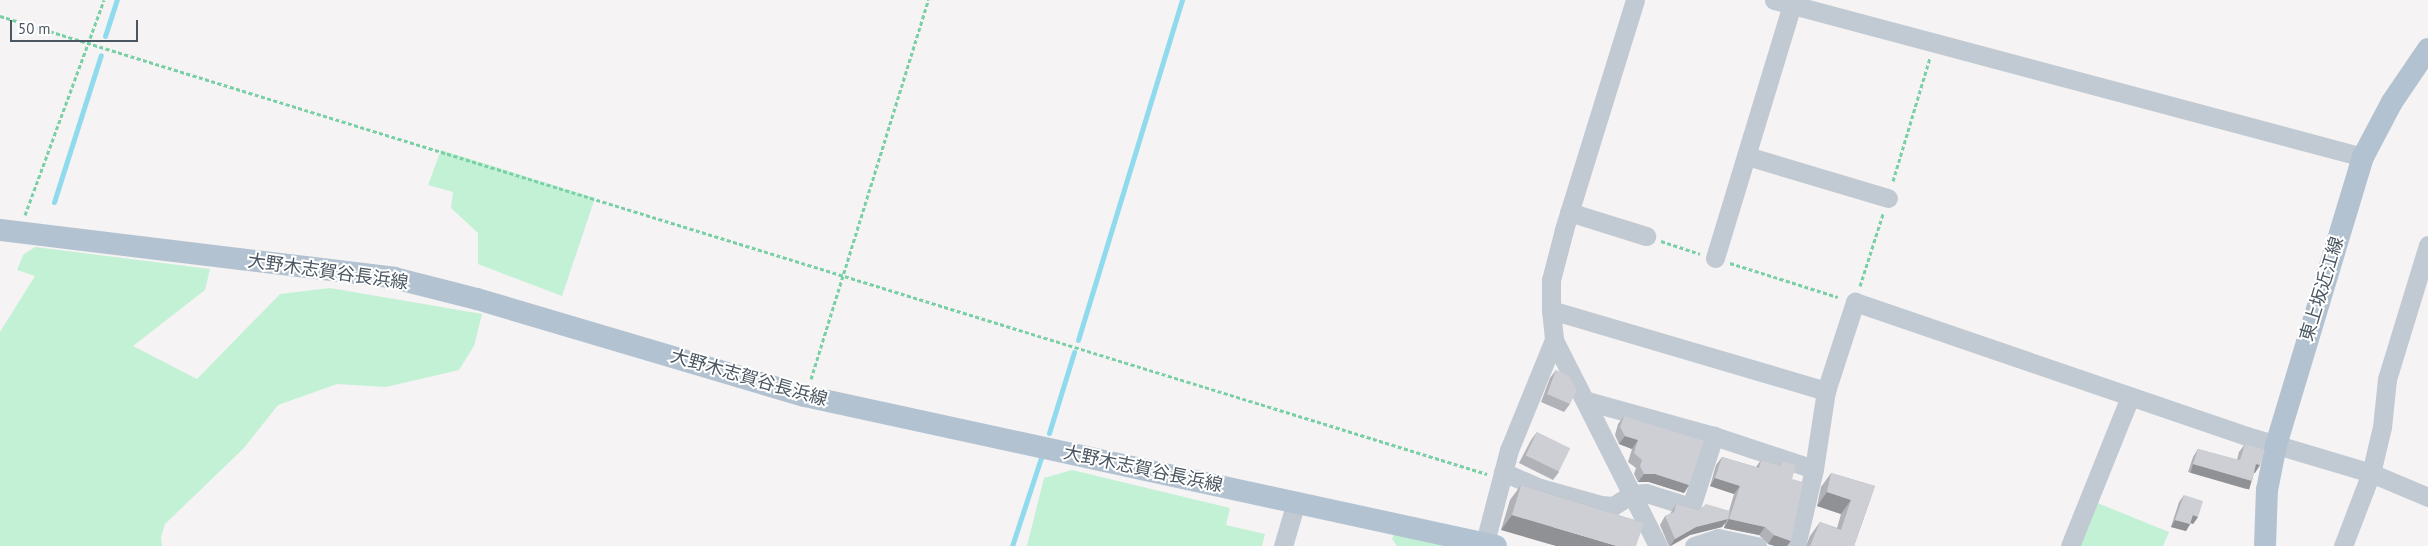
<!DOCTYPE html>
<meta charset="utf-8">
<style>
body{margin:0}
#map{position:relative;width:2428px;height:546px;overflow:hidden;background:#f5f3f3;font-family:"PT Sans","Noto Sans JP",sans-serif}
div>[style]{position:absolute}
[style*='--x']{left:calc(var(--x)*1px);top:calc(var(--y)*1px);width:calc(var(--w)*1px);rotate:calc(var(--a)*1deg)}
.green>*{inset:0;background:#c3f1d5}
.stream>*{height:5px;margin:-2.5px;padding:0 2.5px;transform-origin:2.5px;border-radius:2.5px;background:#90daee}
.path>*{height:3px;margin-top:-1.5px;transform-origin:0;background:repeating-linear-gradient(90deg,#7ad0a6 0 4px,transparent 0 6.5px)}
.minor>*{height:19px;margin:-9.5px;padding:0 9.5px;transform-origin:9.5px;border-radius:9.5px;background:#c1cad2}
.major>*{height:22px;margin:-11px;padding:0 11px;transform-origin:11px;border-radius:11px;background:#b3c2d1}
.wall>*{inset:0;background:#b0b2b7}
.shaded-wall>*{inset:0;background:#909195;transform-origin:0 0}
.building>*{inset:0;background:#cdcfd5;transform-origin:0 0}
span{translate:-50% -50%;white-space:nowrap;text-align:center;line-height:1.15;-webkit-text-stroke:4px #fff;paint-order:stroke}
.street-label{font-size:18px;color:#4a5661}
.scale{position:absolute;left:10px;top:20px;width:128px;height:22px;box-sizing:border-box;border:2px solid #4a5661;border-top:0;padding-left:6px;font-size:15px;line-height:18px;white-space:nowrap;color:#4a5661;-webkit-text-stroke:4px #fff;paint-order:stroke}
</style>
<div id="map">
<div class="green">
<i style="clip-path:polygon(441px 150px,595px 198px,562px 296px,478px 264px,478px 233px,451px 208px,453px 192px,428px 185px)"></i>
<i style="clip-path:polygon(35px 247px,210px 269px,205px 290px,133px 346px,197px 379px,280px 294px,330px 288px,482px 314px,474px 346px,459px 370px,386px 387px,337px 384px,278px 405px,243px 449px,165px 524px,161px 537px,162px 546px,0 546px,0 332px,35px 276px,17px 270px,23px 255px)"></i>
<i style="clip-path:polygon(1072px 470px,1230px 508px,1226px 525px,1265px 534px,1262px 546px,1027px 546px,1044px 478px)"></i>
<i style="clip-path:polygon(2095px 502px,2169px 532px,2163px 546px,2079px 546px)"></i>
<i style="clip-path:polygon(1394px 534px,1455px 546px,1397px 546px,1392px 539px)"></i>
</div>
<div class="stream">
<i style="--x:105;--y:36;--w:38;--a:-72"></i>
<i style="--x:54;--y:202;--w:154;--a:-72.3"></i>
<i style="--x:1078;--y:340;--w:356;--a:-73"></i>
<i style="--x:1049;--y:433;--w:85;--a:-72.8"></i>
<i style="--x:1012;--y:546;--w:96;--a:-71.8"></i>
</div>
<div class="path">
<i style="--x:0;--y:16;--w:1556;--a:17.12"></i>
<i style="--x:1893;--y:181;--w:128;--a:-73.3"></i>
<i style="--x:25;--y:215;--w:229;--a:-69.8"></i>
<i style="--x:1661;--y:241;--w:41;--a:18.4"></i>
<i style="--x:1730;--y:263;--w:113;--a:17.5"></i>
<i style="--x:1860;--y:286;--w:76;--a:-72.3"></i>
<i style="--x:811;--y:379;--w:397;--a:-72.8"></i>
</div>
<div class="minor">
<i style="--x:1635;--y:0;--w:241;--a:107.2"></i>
<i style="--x:1564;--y:230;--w:52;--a:104.6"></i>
<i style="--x:1551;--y:280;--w:30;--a:90"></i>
<i style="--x:1551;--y:310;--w:30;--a:84"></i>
<i style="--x:1554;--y:340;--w:231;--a:63.2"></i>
<i style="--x:1774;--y:0;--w:610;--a:14.93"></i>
<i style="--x:1747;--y:156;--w:147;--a:16.6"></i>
<i style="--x:1569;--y:212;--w:81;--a:17.3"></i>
<i style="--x:2428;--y:245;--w:140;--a:107"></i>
<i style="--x:2387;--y:379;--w:48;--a:95.9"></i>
<i style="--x:2382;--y:427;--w:47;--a:103.4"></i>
<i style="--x:2371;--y:473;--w:62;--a:22.8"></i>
<i style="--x:1715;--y:258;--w:264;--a:-73.1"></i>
<i style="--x:1551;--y:310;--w:287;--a:16.4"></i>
<i style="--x:1587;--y:401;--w:132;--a:15.4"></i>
<i style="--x:1714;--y:436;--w:105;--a:18.3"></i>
<i style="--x:1503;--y:472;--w:40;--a:23.4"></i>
<i style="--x:1540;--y:488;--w:63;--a:15.6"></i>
<i style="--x:1601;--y:505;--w:12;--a:5"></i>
<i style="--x:1613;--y:506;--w:22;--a:-32"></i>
<i style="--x:1632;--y:494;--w:14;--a:-4"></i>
<i style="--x:1646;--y:493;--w:47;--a:17.3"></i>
<i style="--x:1691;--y:507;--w:75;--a:-72.1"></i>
<i style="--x:1485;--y:542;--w:95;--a:-75.4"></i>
<i style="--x:1509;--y:450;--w:119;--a:-67.8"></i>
<i style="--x:1283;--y:546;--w:46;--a:-73.5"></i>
<i style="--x:1694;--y:546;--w:25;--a:-18"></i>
<i style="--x:1718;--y:538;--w:40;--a:12"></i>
<i style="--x:1796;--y:546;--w:79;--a:-76.8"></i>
<i style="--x:1814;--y:469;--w:79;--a:-81.3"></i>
<i style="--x:1826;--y:391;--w:94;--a:-72"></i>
<i style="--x:1855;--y:302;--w:414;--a:18.9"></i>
<i style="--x:2247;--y:436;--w:129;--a:16.6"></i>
<i style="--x:2371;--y:473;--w:78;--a:111"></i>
<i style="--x:2070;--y:546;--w:161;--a:-68.1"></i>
</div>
<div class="major">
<i style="--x:0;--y:230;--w:397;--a:6.9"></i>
<i style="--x:394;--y:278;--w:86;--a:14.2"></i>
<i style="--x:477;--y:299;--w:342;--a:16.5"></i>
<i style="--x:805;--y:396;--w:707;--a:12.25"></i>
<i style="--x:2265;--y:546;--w:56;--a:-88"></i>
<i style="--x:2267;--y:490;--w:46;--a:-78.7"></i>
<i style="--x:2276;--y:445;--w:301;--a:-73.2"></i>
<i style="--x:2363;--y:157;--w:62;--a:-62.2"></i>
<i style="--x:2392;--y:102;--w:64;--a:-55.8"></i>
</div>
<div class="wall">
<i style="clip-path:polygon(1556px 370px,1570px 404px,1564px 412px,1541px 402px,1550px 378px)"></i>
<i style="clip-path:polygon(1624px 416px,1689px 485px,1684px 493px,1649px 482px,1638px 482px,1634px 474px,1636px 468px,1628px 462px,1632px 449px,1619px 444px,1615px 435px,1618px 424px)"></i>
<i style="clip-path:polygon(1537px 432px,1559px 472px,1553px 480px,1519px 463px,1531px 440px)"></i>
<i style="clip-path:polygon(2245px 444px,2260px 465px,2254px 473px,2252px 481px,2246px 489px,2188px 472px,2193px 457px,2198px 449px,2237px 460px,2239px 452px)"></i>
<i style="clip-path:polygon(1722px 457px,1756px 467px,1761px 460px,1779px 466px,1782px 461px,1792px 479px,1787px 546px,1775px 546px,1768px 544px,1759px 535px,1724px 528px,1725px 523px,1722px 527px,1690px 535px,1671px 546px,1669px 546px,1660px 525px,1665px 516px,1670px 514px,1676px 504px,1699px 510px,1729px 511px,1734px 494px,1710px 486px,1716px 465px)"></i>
<i style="clip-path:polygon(1831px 473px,1875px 486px,1854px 546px,1806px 546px,1810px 536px,1820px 522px,1837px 528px,1841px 514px,1817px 506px,1821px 487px)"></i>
<i style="clip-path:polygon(1521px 485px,1644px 523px,1501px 530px,1510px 500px)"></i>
<i style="clip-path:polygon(2184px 495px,2198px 517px,2193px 524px,2191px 523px,2186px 531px,2171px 527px,2179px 502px)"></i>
</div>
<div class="shaded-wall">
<i style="clip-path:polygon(1625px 436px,1638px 440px,1632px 449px,1619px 444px)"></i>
<i style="left:2193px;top:464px;width:61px;height:9px;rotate:16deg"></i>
<i style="clip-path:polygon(2256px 464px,2260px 465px,2255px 473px,2251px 472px)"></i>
<i style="clip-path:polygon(1644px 474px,1655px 474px,1689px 485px,1684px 493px,1649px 482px,1638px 482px)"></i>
<i style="clip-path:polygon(1715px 478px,1740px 486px,1734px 494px,1710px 486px)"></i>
<i style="clip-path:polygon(1827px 492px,1851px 500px,1841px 514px,1817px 506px)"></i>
<i style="clip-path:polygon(1512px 515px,1617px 546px,1556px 546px,1501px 530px)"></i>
<i style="clip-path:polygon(2193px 515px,2198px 517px,2193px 524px,2188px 522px)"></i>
<i style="clip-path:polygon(1728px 519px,1722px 527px,1690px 535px,1670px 546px,1675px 539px,1696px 527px)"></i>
<i style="clip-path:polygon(1729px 519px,1765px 527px,1759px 535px,1724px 528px)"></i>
<i style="clip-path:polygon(2175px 520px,2190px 524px,2186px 531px,2171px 527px)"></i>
<i style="clip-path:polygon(1774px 535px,1791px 541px,1787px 546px,1775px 546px,1768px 544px)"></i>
</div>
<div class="building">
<i style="clip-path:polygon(1556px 370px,1569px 376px,1577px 390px,1570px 404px,1547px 394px)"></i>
<i style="clip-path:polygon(1624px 416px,1704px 441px,1689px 485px,1655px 474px,1644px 474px,1640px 466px,1642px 460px,1634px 453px,1638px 440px,1625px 436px,1620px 427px)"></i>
<i style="left:1537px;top:432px;width:37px;height:26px;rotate:26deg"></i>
<i style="clip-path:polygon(2245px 444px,2265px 450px,2260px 465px,2256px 464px,2252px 481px,2193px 464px,2198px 449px,2240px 460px)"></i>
<i style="clip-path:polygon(1722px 457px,1759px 468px,1761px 460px,1780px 466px,1782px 461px,1796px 465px,1792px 479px,1803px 482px,1791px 541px,1774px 535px,1765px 527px,1729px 519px,1740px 486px,1715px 478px)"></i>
<i style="clip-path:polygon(1831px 473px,1875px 486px,1854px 546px,1810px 546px,1820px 522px,1841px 530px,1851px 500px,1827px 492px)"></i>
<i style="clip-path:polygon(1521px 485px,1644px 523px,1636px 546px,1617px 546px,1512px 515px)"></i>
<i style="clip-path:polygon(2184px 495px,2203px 501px,2198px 517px,2193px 515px,2190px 524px,2175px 520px)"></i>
<i style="clip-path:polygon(1676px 504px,1699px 510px,1706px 504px,1730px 511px,1728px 519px,1696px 527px,1675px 539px,1665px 516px,1674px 512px)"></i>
</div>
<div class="street-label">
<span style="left:328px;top:272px;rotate:8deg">大野木志賀谷長浜線</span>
<span style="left:2322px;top:289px;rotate:-73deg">東上坂近江線</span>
<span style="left:749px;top:378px;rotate:16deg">大野木志賀谷長浜線</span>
<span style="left:1143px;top:469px;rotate:12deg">大野木志賀谷長浜線</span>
</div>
<div class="scale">50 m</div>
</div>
